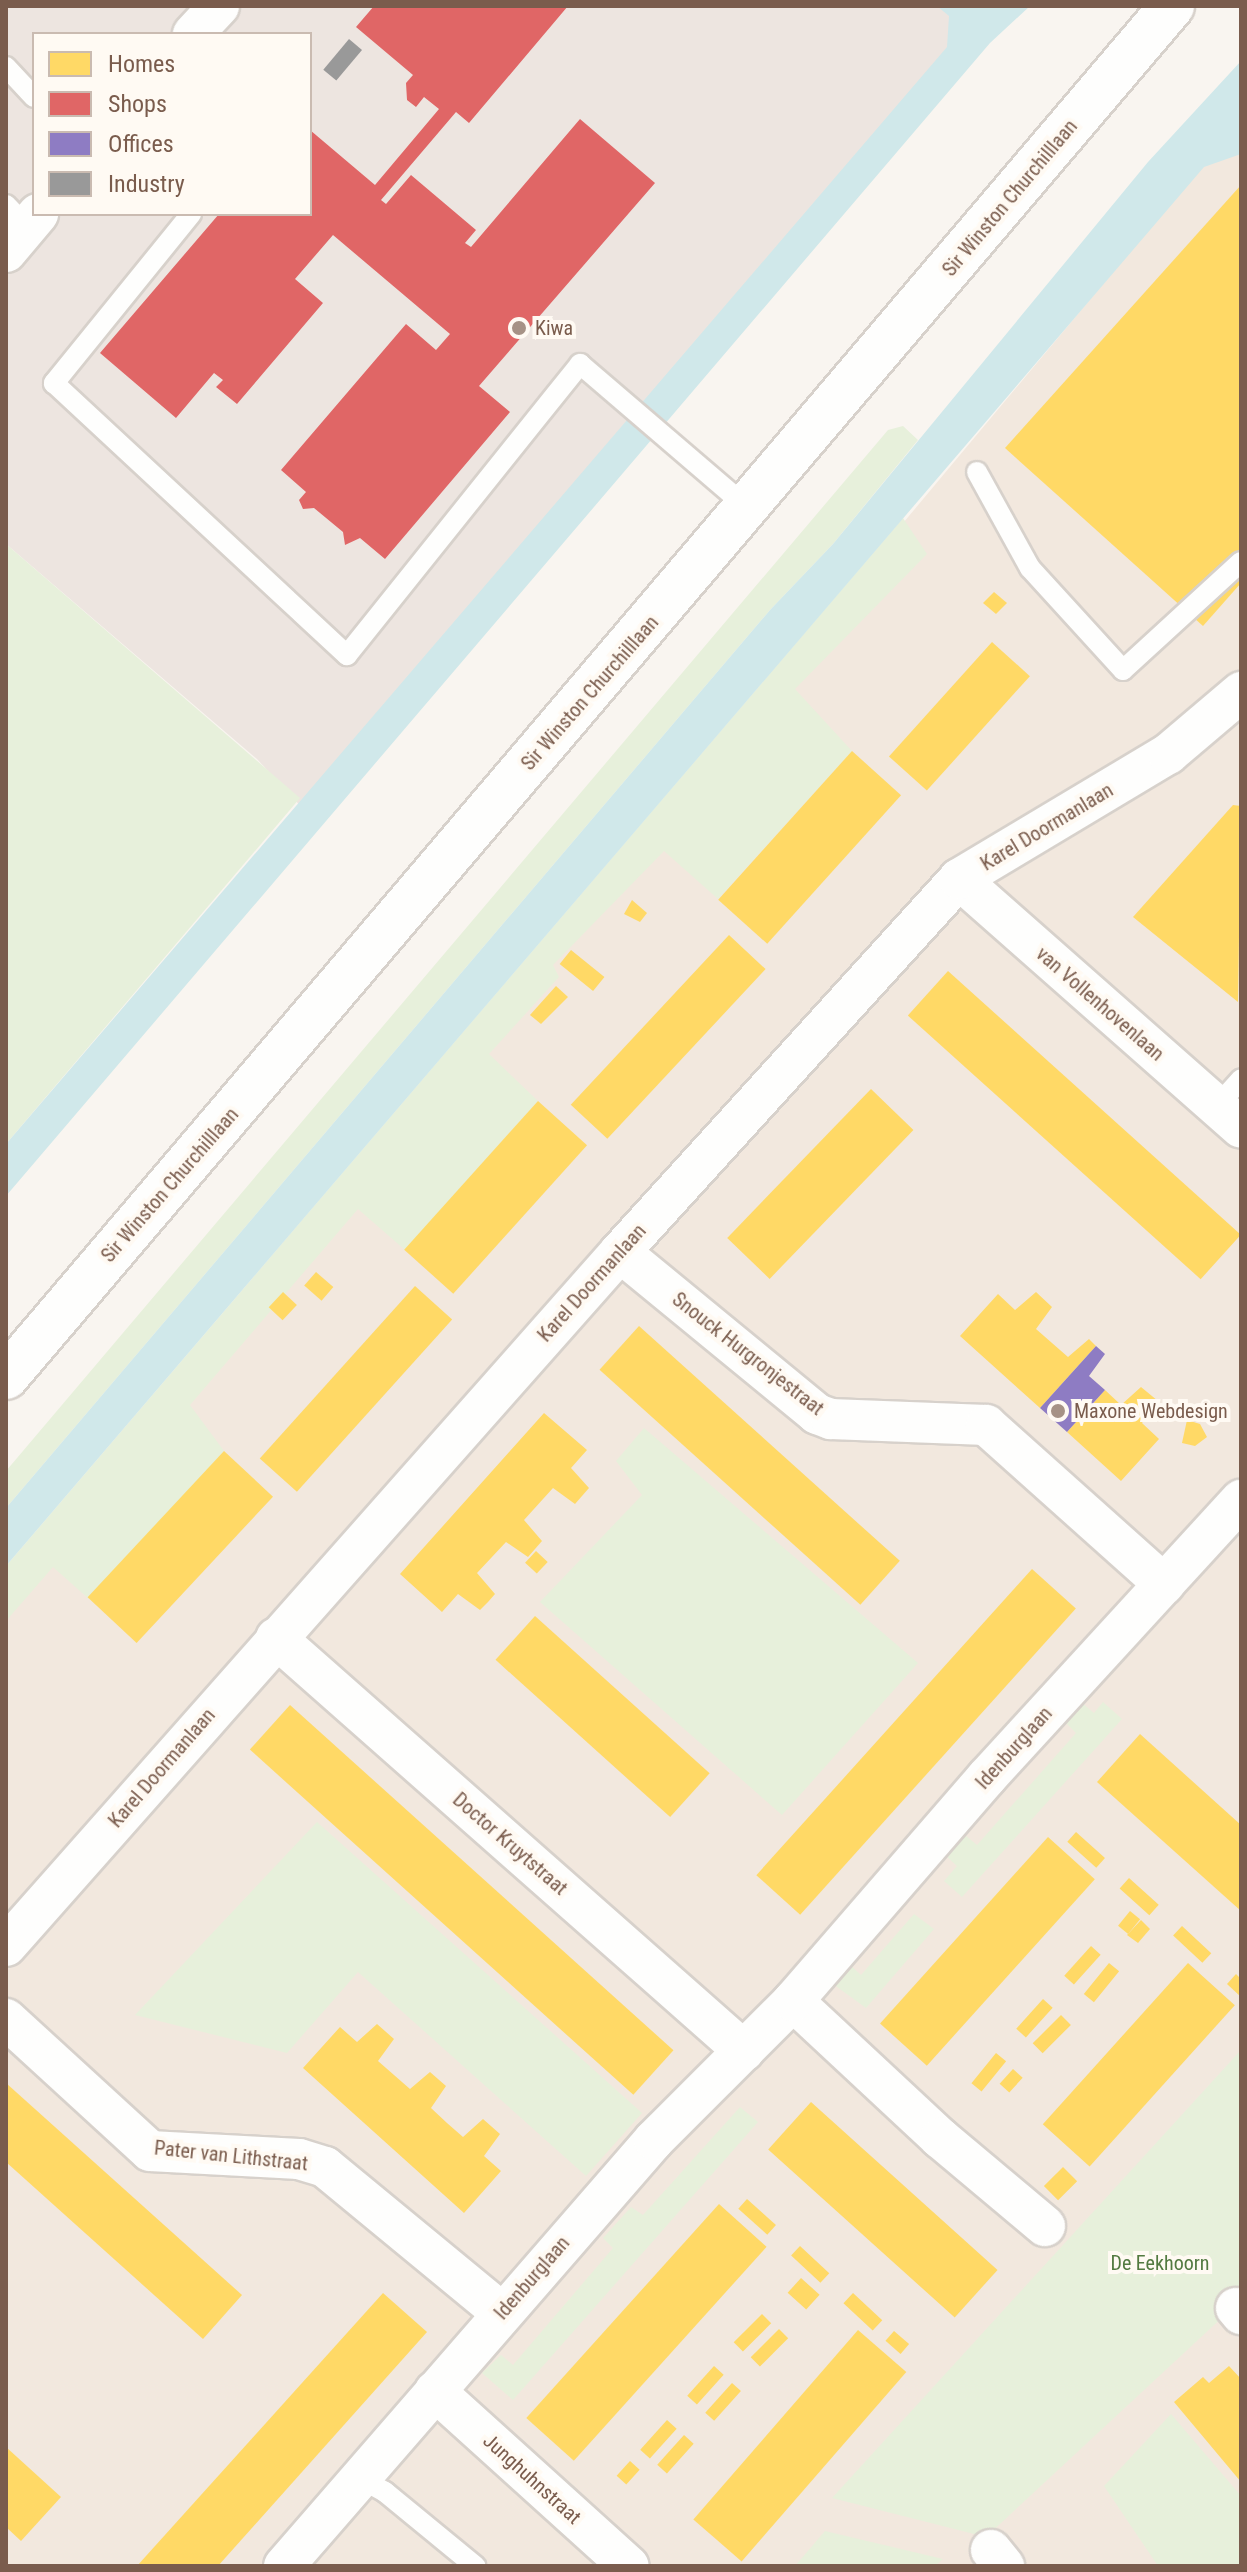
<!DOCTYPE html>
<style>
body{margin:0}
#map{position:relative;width:1247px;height:2572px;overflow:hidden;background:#f9f5f0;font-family:"Roboto Condensed",sans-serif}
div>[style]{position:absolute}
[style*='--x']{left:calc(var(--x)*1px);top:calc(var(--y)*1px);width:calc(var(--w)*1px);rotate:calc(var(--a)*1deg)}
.residential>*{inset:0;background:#f2e8de}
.industrial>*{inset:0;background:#ede5e0}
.green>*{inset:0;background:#e7f0db}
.water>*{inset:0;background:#d0e8ea}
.homes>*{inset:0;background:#ffd966;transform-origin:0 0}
.shops>*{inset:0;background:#e06666}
.offices>*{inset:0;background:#8e7cc3}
.industry>*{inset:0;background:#999;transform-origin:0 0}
.roads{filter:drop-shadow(2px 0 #d7d1cb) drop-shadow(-2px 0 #d7d1cb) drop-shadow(0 2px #d7d1cb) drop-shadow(0 -2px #d7d1cb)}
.lane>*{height:20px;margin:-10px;padding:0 10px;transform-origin:10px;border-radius:10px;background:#fefefd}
.street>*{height:40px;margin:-20px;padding:0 20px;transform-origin:20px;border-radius:20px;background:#fefefd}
.secondary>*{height:44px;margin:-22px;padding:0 22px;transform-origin:22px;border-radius:22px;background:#fefefd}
.dots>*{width:22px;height:22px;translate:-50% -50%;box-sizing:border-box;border:4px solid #fffaf3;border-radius:50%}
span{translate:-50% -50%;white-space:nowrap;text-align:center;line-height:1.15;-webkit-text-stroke:8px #fffaf3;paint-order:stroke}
.street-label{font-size:20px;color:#7a5c4d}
.poi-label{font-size:20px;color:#7a5c4d}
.left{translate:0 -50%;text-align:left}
.park-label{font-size:20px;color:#537a41}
.frame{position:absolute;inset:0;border:8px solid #7a5c4d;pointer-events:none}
.legend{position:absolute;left:32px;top:32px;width:280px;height:184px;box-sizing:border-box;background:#fffaf3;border:2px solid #cabbb1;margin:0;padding:10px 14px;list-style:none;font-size:24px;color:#7a5c4d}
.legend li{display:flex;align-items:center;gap:16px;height:40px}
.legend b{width:40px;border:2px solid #cabbb1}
</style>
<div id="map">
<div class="residential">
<i style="clip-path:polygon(1241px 119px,1241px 2566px,6px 2566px,6px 1572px,653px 822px)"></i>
</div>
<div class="industrial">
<i style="clip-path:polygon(evenodd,6px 6px,1000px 6px,306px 812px,257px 759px,6px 544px,6px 6px,34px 34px,310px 34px,310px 214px,34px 214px,34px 34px)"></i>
</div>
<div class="green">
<i style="clip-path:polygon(903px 426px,918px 440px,833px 544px,770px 610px,6px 1508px,6px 1471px,888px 430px)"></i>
<i style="clip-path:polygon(903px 518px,927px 554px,795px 689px,852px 751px,718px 899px,664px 851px,553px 965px,559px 977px,489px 1054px,538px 1101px,405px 1250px,358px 1209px,190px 1405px,224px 1451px,90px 1600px,53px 1567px,6px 1621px,6px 1566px)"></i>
<i style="clip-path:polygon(6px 544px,300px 798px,6px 1144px)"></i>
<i style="clip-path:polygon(644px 1428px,918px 1663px,782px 1815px,540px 1602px,642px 1495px,616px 1461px)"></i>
<i style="clip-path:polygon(1103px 1702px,1122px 1719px,962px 1897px,944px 1881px,957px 1866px,946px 1856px,965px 1835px,977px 1845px,1076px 1733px,1065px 1722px,1082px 1703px,1094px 1713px)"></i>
<i style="clip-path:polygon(317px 1822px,642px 2113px,586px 2176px,358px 1972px,287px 2053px,135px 2015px)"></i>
<i style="clip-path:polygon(914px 1914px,934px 1929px,866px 2008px,833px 1984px,850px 1965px,861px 1975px)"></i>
<i style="clip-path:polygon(1241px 2050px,1241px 2300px,986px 2537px,832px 2498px)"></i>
<i style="clip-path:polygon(740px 2107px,758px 2122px,513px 2400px,482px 2373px,501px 2355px,513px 2365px,613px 2248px,603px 2238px,631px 2207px,643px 2215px)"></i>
<i style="clip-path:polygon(1171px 2414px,1241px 2496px,1241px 2566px,1158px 2566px,1104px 2486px)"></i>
<i style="clip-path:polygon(825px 2531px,943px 2559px,935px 2566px,795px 2566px)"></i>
</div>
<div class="water">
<i style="clip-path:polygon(937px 6px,1030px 6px,990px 43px,6px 1196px,6px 1144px,947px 47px,949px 16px)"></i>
<i style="clip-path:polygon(1241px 61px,1241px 154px,1204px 167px,6px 1566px,6px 1508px,770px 610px,833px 544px,1148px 162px)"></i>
</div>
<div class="homes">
<i style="clip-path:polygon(1241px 185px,1241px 583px,1203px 626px,1005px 448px)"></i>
<i style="clip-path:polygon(994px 592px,1007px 603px,996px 614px,983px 603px)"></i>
<i style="left:992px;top:642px;width:51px;height:154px;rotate:42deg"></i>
<i style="left:852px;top:751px;width:66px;height:200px;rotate:42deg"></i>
<i style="clip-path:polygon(1233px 805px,1241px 806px,1238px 1002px,1133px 917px)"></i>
<i style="clip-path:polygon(632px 900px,647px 913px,640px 922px,624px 914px)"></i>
<i style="left:729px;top:935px;width:50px;height:232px;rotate:43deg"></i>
<i style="left:571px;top:950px;width:43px;height:18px;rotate:39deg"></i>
<i style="left:948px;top:971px;width:394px;height:60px;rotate:42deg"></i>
<i style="clip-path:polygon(556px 986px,568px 997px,541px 1024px,530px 1015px)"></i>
<i style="left:871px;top:1089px;width:59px;height:207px;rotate:44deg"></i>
<i style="left:538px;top:1101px;width:66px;height:200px;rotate:42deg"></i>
<i style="left:316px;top:1272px;width:23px;height:18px;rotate:41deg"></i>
<i style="left:415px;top:1286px;width:50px;height:232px;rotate:42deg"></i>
<i style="left:283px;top:1292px;width:19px;height:21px;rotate:43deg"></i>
<i style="clip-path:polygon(1036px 1292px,1052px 1307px,1036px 1329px,1068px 1357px,1089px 1339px,1096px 1346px,1040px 1408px,960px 1336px,998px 1294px,1015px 1310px)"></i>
<i style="left:639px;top:1326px;width:351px;height:59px;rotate:42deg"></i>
<i style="clip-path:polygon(1141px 1387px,1158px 1401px,1142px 1423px,1159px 1439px,1121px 1481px,1067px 1432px,1105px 1390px,1121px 1405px)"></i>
<i style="clip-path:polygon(544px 1413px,587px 1450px,571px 1468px,589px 1488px,575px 1504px,553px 1488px,524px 1520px,542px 1541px,528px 1557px,506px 1542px,477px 1573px,495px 1594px,488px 1602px,480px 1610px,458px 1594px,442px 1612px,400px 1574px)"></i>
<i style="clip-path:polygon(1187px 1420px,1200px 1424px,1207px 1437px,1195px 1446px,1182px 1443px)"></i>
<i style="left:224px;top:1451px;width:67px;height:200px;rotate:43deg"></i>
<i style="left:536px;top:1551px;width:16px;height:16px;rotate:43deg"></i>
<i style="left:1032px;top:1569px;width:59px;height:412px;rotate:42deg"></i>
<i style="left:535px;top:1616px;width:235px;height:59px;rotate:42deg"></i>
<i style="left:290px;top:1705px;width:516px;height:60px;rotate:42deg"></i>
<i style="clip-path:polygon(1140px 1734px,1241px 1825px,1241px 1911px,1097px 1782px)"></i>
<i style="left:1076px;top:1832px;width:39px;height:13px;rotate:42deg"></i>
<i style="left:1048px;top:1837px;width:63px;height:251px;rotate:42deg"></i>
<i style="left:1129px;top:1878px;width:40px;height:14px;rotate:42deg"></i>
<i style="left:1130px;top:1911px;width:13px;height:19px;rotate:39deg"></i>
<i style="clip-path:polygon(1141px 1920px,1150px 1929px,1138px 1943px,1127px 1935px)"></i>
<i style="left:1182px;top:1926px;width:40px;height:13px;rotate:43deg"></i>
<i style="left:1091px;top:1946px;width:13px;height:40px;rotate:42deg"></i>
<i style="left:1109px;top:1963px;width:13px;height:40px;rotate:39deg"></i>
<i style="left:1188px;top:1963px;width:63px;height:217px;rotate:42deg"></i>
<i style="clip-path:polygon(1236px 1974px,1241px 1979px,1241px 1997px,1227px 1984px)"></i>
<i style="left:1043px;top:1999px;width:13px;height:40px;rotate:42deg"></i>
<i style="left:1061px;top:2015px;width:14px;height:40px;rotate:45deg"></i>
<i style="clip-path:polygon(377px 2024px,394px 2039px,378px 2061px,410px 2089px,430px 2072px,446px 2086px,431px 2108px,447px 2123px,463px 2137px,483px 2119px,500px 2134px,484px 2156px,501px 2171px,464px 2213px,303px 2068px,340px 2027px,357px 2042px)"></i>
<i style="left:996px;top:2053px;width:13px;height:39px;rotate:39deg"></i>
<i style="left:1013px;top:2069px;width:13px;height:20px;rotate:42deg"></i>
<i style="clip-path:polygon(6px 2083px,242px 2295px,203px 2339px,6px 2162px)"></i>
<i style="left:811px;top:2102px;width:251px;height:64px;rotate:42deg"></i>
<i style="left:1063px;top:2167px;width:20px;height:27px;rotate:45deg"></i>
<i style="left:747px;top:2199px;width:39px;height:13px;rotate:42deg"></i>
<i style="left:719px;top:2204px;width:64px;height:288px;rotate:42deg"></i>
<i style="left:800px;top:2246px;width:40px;height:13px;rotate:43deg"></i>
<i style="left:801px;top:2278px;width:25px;height:20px;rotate:42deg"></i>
<i style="clip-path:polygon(383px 2293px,427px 2332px,218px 2566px,137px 2566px)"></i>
<i style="left:853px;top:2293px;width:40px;height:14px;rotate:43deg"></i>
<i style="left:762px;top:2314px;width:13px;height:40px;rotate:45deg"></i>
<i style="left:779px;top:2329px;width:13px;height:40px;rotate:45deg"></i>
<i style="left:858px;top:2330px;width:64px;height:251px;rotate:41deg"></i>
<i style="left:894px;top:2331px;width:20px;height:13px;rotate:41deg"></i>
<i style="left:714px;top:2366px;width:13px;height:40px;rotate:42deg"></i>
<i style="clip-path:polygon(1229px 2366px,1241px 2379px,1241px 2482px,1174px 2402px,1203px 2377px,1209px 2383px)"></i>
<i style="left:732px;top:2383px;width:12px;height:40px;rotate:42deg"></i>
<i style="left:667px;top:2420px;width:13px;height:40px;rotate:42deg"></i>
<i style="left:684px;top:2435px;width:13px;height:40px;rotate:42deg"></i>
<i style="clip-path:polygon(6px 2447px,61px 2497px,21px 2541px,6px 2527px)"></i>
<i style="left:630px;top:2461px;width:13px;height:20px;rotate:42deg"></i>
</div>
<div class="shops">
<i style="clip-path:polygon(374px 6px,568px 6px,469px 123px,456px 112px,381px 200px,386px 204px,411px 175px,476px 230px,465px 243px,471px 247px,580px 119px,655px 183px,479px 386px,510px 412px,385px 559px,360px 538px,345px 545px,343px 532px,314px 508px,303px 509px,299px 500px,306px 492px,281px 470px,406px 324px,436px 350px,450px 334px,333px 235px,295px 279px,323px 303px,237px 404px,216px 387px,223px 380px,214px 373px,176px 418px,100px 353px,219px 214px,310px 214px,310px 130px,375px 185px,439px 109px,424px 97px,416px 107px,407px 100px,406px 83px,413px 75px,356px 27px)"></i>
</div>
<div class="offices">
<i style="clip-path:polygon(1096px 1346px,1105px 1354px,1089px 1376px,1105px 1390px,1067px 1432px,1040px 1408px)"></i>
</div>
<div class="industry">
<i style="left:349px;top:39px;width:17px;height:40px;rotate:40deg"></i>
</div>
<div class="roads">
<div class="lane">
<i style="--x:6;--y:67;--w:41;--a:47"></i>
<i style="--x:6;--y:205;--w:30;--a:46"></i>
<i style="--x:191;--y:214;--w:218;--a:129"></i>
<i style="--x:54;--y:383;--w:400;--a:42.9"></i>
<i style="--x:347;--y:655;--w:373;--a:-51.3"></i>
<i style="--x:580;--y:364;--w:221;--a:40.6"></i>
<i style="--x:977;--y:472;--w:110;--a:61.1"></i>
<i style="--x:1030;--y:568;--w:138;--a:47.6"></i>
<i style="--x:1123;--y:670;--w:160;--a:-42.5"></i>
<i style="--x:1217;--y:1106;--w:36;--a:-48"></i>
<i style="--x:358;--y:2477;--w:31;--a:29"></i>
<i style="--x:385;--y:2492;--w:117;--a:39.4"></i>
</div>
<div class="street">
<i style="--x:193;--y:34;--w:38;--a:-47"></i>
<i style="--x:6;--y:252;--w:50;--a:-49.9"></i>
<i style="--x:959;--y:879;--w:376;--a:41.4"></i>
<i style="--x:620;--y:1252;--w:255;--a:39.4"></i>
<i style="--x:817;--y:1414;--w:15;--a:20"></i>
<i style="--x:831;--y:1419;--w:155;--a:2.2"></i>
<i style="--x:986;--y:1425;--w:239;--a:41.8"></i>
<i style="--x:276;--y:1638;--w:624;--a:41.43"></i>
<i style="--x:6;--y:1946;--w:927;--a:-48.5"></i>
<i style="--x:620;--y:1252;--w:504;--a:-47.73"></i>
<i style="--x:959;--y:879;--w:244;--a:-30.9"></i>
<i style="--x:1168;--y:754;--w:96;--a:-40.3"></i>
<i style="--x:793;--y:2001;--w:201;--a:43"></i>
<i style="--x:940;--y:2138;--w:137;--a:40"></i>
<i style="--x:6;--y:2019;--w:195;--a:42.5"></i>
<i style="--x:150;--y:2151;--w:149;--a:3.1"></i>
<i style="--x:299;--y:2159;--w:27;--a:17"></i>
<i style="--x:325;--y:2167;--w:228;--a:39.5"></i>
<i style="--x:1236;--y:2308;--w:8;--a:50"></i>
<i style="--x:435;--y:2391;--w:261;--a:42.1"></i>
<i style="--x:991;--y:2550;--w:21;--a:51"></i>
<i style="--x:284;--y:2566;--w:564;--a:-49.02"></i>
<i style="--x:654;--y:2140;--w:197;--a:-45"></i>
<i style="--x:793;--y:2001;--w:296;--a:-49.1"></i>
<i style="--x:987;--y:1777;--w:376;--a:-47.5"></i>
</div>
<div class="secondary">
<i style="--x:6;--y:1377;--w:1800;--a:-49.62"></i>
</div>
</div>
<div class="dots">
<i style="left:519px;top:328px;background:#a69286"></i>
<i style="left:1058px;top:1411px;background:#a69286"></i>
</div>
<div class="street-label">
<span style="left:1010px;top:198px;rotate:-50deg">Sir Winston Churchilllaan</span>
<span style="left:590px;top:693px;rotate:-49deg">Sir Winston Churchilllaan</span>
<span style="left:1047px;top:827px;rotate:-31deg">Karel Doormanlaan</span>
<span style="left:1100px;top:1004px;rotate:41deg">van Vollenhovenlaan</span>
<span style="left:170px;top:1185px;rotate:-49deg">Sir Winston Churchilllaan</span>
<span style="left:592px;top:1283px;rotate:-48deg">Karel Doormanlaan</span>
<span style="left:748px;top:1354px;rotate:38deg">Snouck Hurgronjestraat</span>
<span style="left:1014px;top:1748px;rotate:-48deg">Idenburglaan</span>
<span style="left:162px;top:1768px;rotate:-49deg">Karel Doormanlaan</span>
<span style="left:510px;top:1844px;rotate:41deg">Doctor Kruytstraat</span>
<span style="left:231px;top:2156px;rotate:6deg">Pater van Lithstraat</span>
<span style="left:532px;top:2278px;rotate:-49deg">Idenburglaan</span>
<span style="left:532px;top:2479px;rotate:42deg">Junghuhnstraat</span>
</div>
<div class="poi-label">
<span class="left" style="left:535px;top:328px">Kiwa</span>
<span class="left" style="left:1074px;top:1411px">Maxone Webdesign</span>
</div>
<div class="park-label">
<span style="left:1160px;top:2263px">De Eekhoorn</span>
</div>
<div class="frame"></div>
<ul class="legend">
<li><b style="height:22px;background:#ffd966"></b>Homes</li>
<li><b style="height:22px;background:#e06666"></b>Shops</li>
<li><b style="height:22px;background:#8e7cc3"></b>Offices</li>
<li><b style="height:22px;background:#999"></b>Industry</li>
</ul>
</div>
